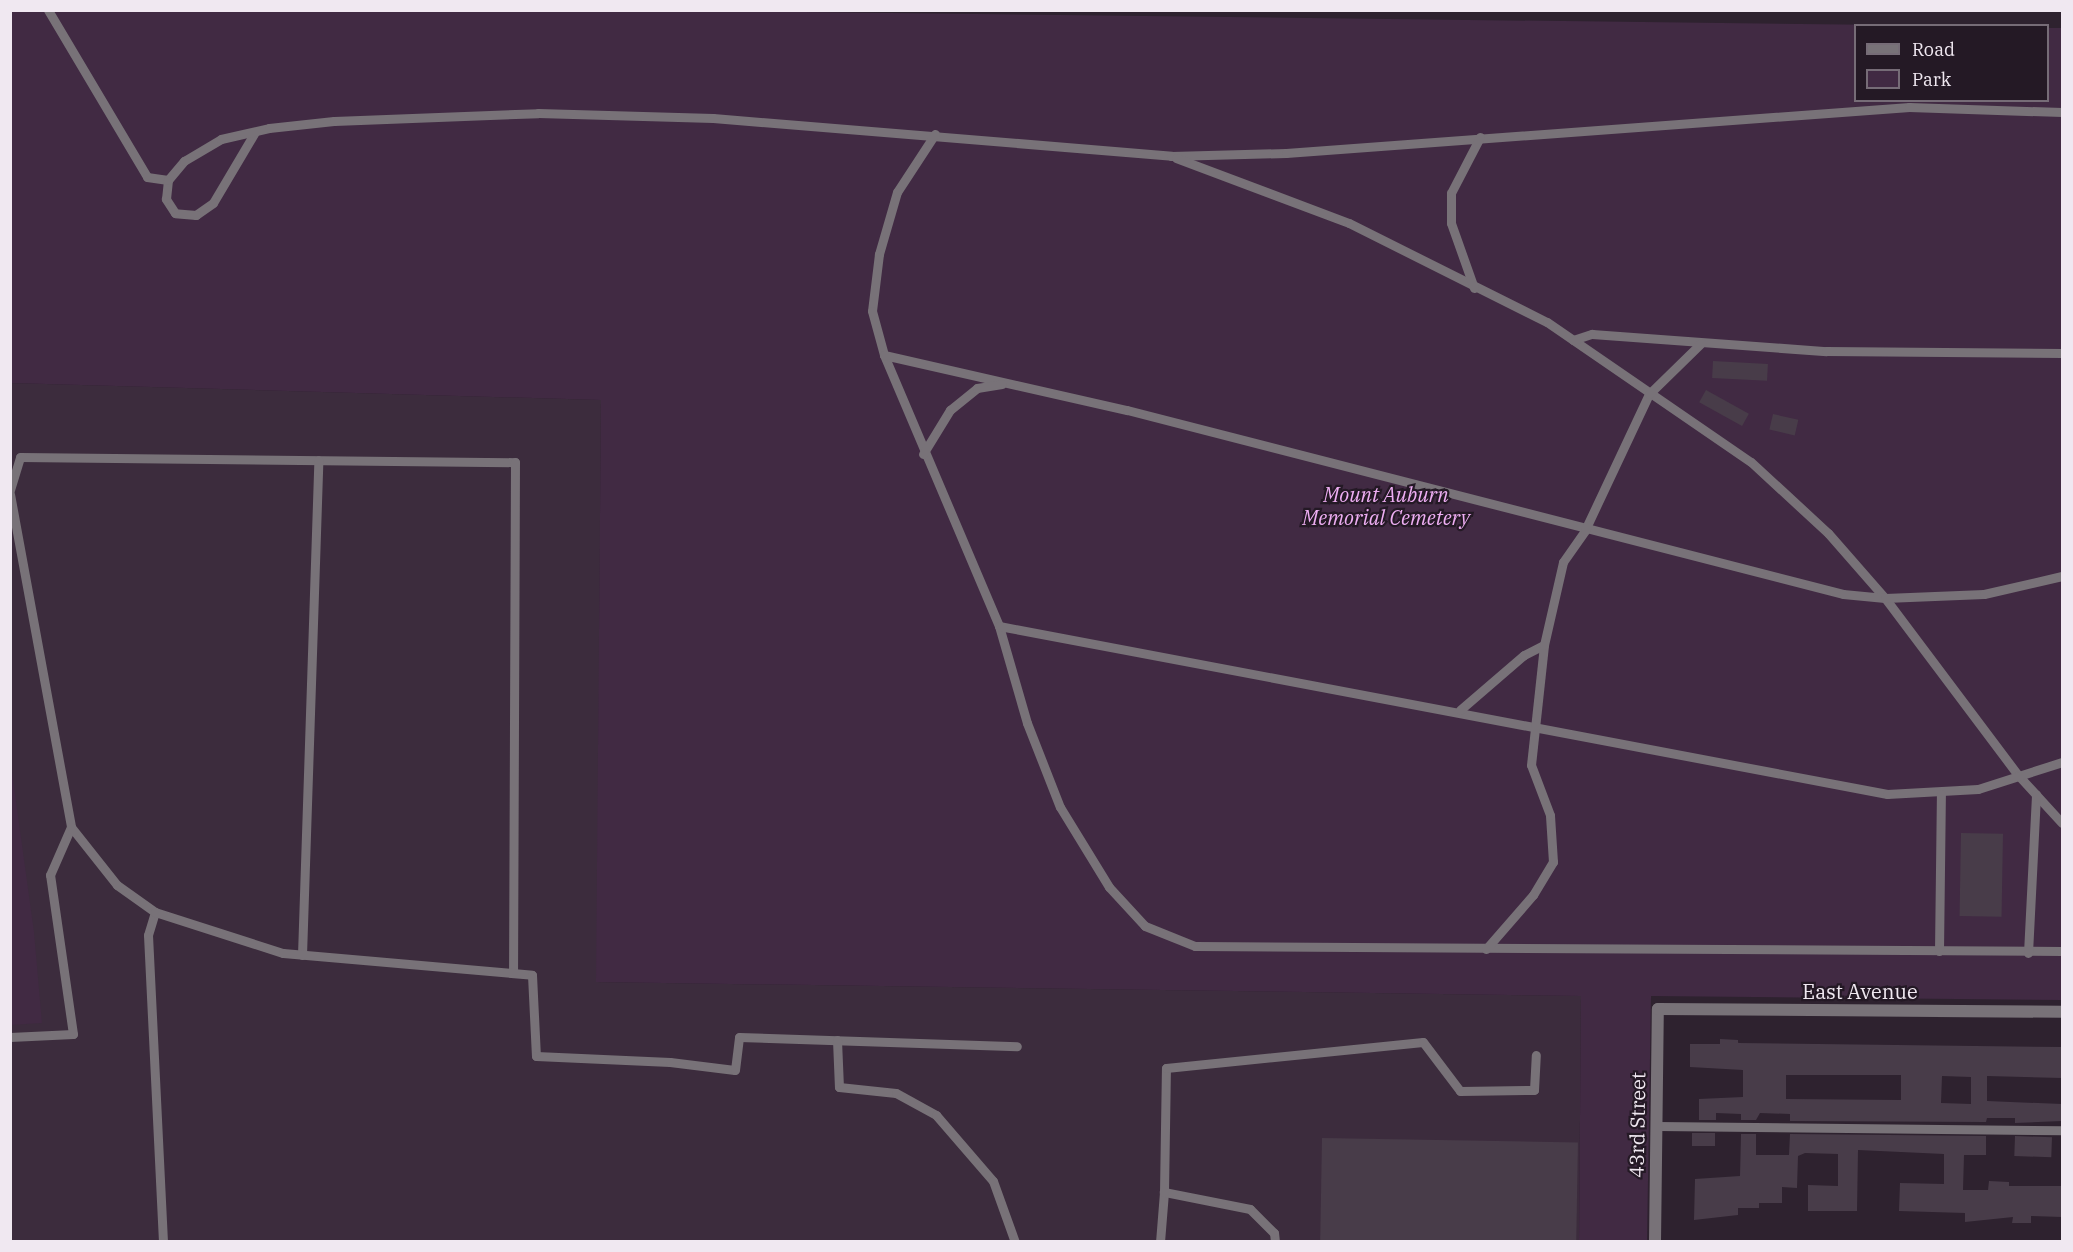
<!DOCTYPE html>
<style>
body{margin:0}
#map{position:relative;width:2073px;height:1252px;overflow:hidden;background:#2e222f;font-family:"IBM Plex Serif",serif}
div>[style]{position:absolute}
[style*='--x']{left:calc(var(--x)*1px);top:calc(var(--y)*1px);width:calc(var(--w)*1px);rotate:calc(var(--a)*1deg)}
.built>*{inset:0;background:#3c2c3d}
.green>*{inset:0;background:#412a43}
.building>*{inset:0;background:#483c49;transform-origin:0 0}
.lane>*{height:9px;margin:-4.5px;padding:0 4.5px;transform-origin:4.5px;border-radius:4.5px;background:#787278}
.street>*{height:12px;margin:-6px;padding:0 6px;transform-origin:6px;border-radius:6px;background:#787278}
span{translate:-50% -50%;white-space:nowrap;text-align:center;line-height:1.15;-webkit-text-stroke:4.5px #241925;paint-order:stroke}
.park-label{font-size:20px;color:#eeaef3;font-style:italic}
.street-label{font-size:20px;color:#f0e8f1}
.frame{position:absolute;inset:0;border:12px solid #f0e8f1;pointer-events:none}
.legend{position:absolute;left:1854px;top:24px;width:195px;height:78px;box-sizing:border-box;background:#241925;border:2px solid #766c77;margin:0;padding:8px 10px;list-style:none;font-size:18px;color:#f0e8f1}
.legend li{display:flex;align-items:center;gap:12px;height:30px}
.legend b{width:30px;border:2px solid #766c77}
</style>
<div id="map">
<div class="built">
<i style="clip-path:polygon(11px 383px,601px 400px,597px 982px,1581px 996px,1579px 1241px,11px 1242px)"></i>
</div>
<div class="green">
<i style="clip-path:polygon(11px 11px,724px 11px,1888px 25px,1856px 26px,1856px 100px,2048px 100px,2048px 28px,2062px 28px,2062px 1000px,1651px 996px,1647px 1241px,1579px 1242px,1581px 996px,596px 982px,601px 400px,11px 383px)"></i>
<i style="clip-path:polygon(11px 765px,34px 932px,42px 1023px,11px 1025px)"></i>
</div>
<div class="building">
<i style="left:1713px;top:361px;width:55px;height:17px;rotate:3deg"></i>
<i style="left:1706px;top:390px;width:49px;height:14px;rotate:29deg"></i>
<i style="left:1773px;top:414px;width:26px;height:16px;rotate:13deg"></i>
<i style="left:1961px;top:833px;width:42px;height:83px;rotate:1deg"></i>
<i style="clip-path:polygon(evenodd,1720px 1039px,1738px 1040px,1738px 1043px,2062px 1047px,2062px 1078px,1987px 1076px,1987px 1101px,2062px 1104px,2062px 1121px,2015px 1123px,2015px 1118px,1987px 1118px,1986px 1122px,1790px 1121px,1790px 1114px,1760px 1113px,1756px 1120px,1741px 1120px,1741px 1114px,1716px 1113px,1716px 1120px,1699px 1120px,1699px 1099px,1743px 1097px,1743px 1070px,1690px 1067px,1690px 1044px,1720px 1044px,1720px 1039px,1786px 1075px,1901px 1075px,1901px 1100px,1786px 1099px,1786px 1075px,1720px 1039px,1942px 1076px,1971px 1077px,1971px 1104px,1941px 1103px,1942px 1076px)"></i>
<i style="left:1692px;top:1133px;width:23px;height:13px"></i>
<i style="clip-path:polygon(1741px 1134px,1756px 1134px,1756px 1155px,1789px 1155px,1790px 1134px,1986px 1136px,1986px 1155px,1964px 1155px,1963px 1190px,1988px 1190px,1989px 1181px,2009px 1182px,2009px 1186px,2062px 1186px,2062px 1217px,2031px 1216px,2031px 1223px,2012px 1223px,2013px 1217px,1965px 1222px,1965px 1213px,1899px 1211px,1900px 1183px,1944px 1184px,1944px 1154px,1858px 1150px,1857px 1211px,1808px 1211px,1808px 1185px,1838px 1186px,1838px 1154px,1805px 1153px,1798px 1156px,1797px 1188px,1782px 1187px,1782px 1203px,1759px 1203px,1759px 1208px,1738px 1208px,1738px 1215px,1694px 1220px,1695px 1179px,1740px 1176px)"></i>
<i style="left:2015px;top:1136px;width:37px;height:20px;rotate:2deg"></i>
<i style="left:1322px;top:1138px;width:256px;height:104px;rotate:1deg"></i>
</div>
<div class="lane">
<i style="--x:48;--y:10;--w:194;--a:59.3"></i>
<i style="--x:147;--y:177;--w:21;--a:8"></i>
<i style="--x:255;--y:132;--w:82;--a:120.6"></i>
<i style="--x:213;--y:203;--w:21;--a:145"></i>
<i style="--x:196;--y:215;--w:21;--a:-175"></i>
<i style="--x:175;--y:213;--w:17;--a:-123"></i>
<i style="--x:166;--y:199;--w:19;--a:-84"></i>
<i style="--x:168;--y:180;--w:25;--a:-50"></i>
<i style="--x:184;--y:161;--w:43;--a:-30.7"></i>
<i style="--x:221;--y:139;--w:49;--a:-12.9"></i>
<i style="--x:269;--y:128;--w:65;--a:-6.1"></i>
<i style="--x:334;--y:121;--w:204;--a:-2.2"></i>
<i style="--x:538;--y:113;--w:175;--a:1.6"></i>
<i style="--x:713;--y:118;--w:460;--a:4.7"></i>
<i style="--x:1171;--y:156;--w:115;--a:-1.5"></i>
<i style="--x:1286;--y:153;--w:625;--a:-4.22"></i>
<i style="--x:1909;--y:107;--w:153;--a:1.9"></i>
<i style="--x:935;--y:134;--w:69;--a:123.2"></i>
<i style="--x:897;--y:192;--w:65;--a:106.2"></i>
<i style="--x:879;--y:254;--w:57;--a:97"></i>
<i style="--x:872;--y:311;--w:46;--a:74.7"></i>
<i style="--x:884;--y:355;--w:294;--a:67"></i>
<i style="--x:999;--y:626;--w:101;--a:73.9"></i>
<i style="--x:1027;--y:723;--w:90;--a:68.6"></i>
<i style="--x:1060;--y:807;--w:94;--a:58.5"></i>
<i style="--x:1109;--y:887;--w:53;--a:47.3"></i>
<i style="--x:1145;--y:926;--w:54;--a:21.8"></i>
<i style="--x:1195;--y:946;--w:867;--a:0.33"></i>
<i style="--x:1176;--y:158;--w:185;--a:20.6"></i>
<i style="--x:1349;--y:223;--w:221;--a:26.6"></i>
<i style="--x:1547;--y:322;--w:247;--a:34.5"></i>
<i style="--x:1751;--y:462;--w:105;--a:42.7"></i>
<i style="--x:1828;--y:533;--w:86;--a:48.8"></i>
<i style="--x:1885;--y:598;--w:221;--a:53.1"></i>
<i style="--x:2018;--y:775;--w:65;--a:47.5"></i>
<i style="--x:1474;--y:288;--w:69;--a:-109.5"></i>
<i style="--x:1451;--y:223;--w:30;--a:-90"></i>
<i style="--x:1451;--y:193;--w:63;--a:-62.6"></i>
<i style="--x:1573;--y:340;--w:20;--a:-18"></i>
<i style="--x:1592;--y:334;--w:235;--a:4.2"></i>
<i style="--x:1826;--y:351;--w:236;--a:0.5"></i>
<i style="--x:884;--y:355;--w:249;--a:12.8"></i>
<i style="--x:1127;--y:410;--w:739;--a:14.41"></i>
<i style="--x:1843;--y:594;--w:42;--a:5.4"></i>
<i style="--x:1885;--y:598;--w:99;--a:-2.3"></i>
<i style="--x:1984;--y:594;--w:80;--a:-13"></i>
<i style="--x:923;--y:454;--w:52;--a:-58.5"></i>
<i style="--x:950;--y:410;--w:35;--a:-39"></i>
<i style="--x:977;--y:388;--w:25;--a:-9"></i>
<i style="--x:10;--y:490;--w:34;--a:-73"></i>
<i style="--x:20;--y:457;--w:495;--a:0.6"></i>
<i style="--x:515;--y:462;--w:511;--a:90.22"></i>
<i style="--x:10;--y:494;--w:339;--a:79.6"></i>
<i style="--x:999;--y:626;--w:904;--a:10.71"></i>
<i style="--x:1887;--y:794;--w:91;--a:-3.1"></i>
<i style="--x:1978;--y:789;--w:88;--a:-17.8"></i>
<i style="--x:1460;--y:710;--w:84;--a:-40.7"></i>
<i style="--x:1524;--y:655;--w:22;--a:-27"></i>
<i style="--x:155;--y:912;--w:24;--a:107"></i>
<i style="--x:148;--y:935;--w:307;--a:87.2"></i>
<i style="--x:1486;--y:949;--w:72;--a:-49"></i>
<i style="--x:1533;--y:895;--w:39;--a:-59"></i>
<i style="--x:1553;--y:862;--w:47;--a:-93.7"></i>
<i style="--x:1550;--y:815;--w:53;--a:-110.8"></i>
<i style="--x:1531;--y:765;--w:121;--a:-83.8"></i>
<i style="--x:1544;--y:645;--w:85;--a:-77.1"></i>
<i style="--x:1563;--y:562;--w:39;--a:-55"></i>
<i style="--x:1585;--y:530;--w:150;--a:-64.8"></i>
<i style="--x:1649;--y:394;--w:73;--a:-44.4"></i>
<i style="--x:1939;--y:951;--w:157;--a:-89.3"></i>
<i style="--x:2028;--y:953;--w:159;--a:-87.1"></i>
<i style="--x:302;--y:955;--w:495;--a:-88.1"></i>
<i style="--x:10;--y:1037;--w:63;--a:-2.7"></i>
<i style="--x:73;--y:1034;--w:161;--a:-98.2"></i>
<i style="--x:50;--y:875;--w:52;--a:-66.4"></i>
<i style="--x:71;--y:827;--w:74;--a:51.6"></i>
<i style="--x:117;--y:885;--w:47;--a:35.4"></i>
<i style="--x:155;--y:912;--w:134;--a:17.8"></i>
<i style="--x:283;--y:953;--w:250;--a:5"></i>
<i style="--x:532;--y:975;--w:81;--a:87.2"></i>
<i style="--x:536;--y:1056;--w:134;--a:2.6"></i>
<i style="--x:670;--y:1062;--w:65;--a:7"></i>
<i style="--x:735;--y:1070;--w:33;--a:-83"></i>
<i style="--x:739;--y:1037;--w:278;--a:1.9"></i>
<i style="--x:837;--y:1040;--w:47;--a:87.6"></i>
<i style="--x:839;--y:1087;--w:57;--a:6"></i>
<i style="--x:896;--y:1093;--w:46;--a:28.8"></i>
<i style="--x:936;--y:1115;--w:87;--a:49.2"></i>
<i style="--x:993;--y:1181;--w:65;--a:70.2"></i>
<i style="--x:1657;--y:1126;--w:405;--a:0.6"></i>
<i style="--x:1160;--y:1242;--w:50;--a:-85.4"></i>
<i style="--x:1275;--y:1242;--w:9;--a:-96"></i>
<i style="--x:1274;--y:1233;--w:34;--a:-135"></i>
<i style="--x:1250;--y:1209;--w:88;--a:-168.8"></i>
<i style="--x:1164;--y:1192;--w:124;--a:-89.1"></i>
<i style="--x:1166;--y:1068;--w:258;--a:-5.8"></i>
<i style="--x:1423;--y:1042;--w:61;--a:52.9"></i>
<i style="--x:1460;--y:1091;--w:74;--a:-0.8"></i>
<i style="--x:1534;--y:1090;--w:35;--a:-87"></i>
</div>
<div class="street">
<i style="--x:1655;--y:1242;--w:233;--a:-89.3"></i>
<i style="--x:1658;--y:1009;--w:404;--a:0.4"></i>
</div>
<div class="park-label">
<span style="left:1386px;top:506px">Mount Auburn<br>Memorial Cemetery</span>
</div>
<div class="street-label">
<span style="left:1860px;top:991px">East Avenue</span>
<span style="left:1637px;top:1125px;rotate:-89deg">43rd Street</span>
</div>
<div class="frame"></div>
<ul class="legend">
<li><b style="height:8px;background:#787278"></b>Road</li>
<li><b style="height:16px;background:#412a43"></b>Park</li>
</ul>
</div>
